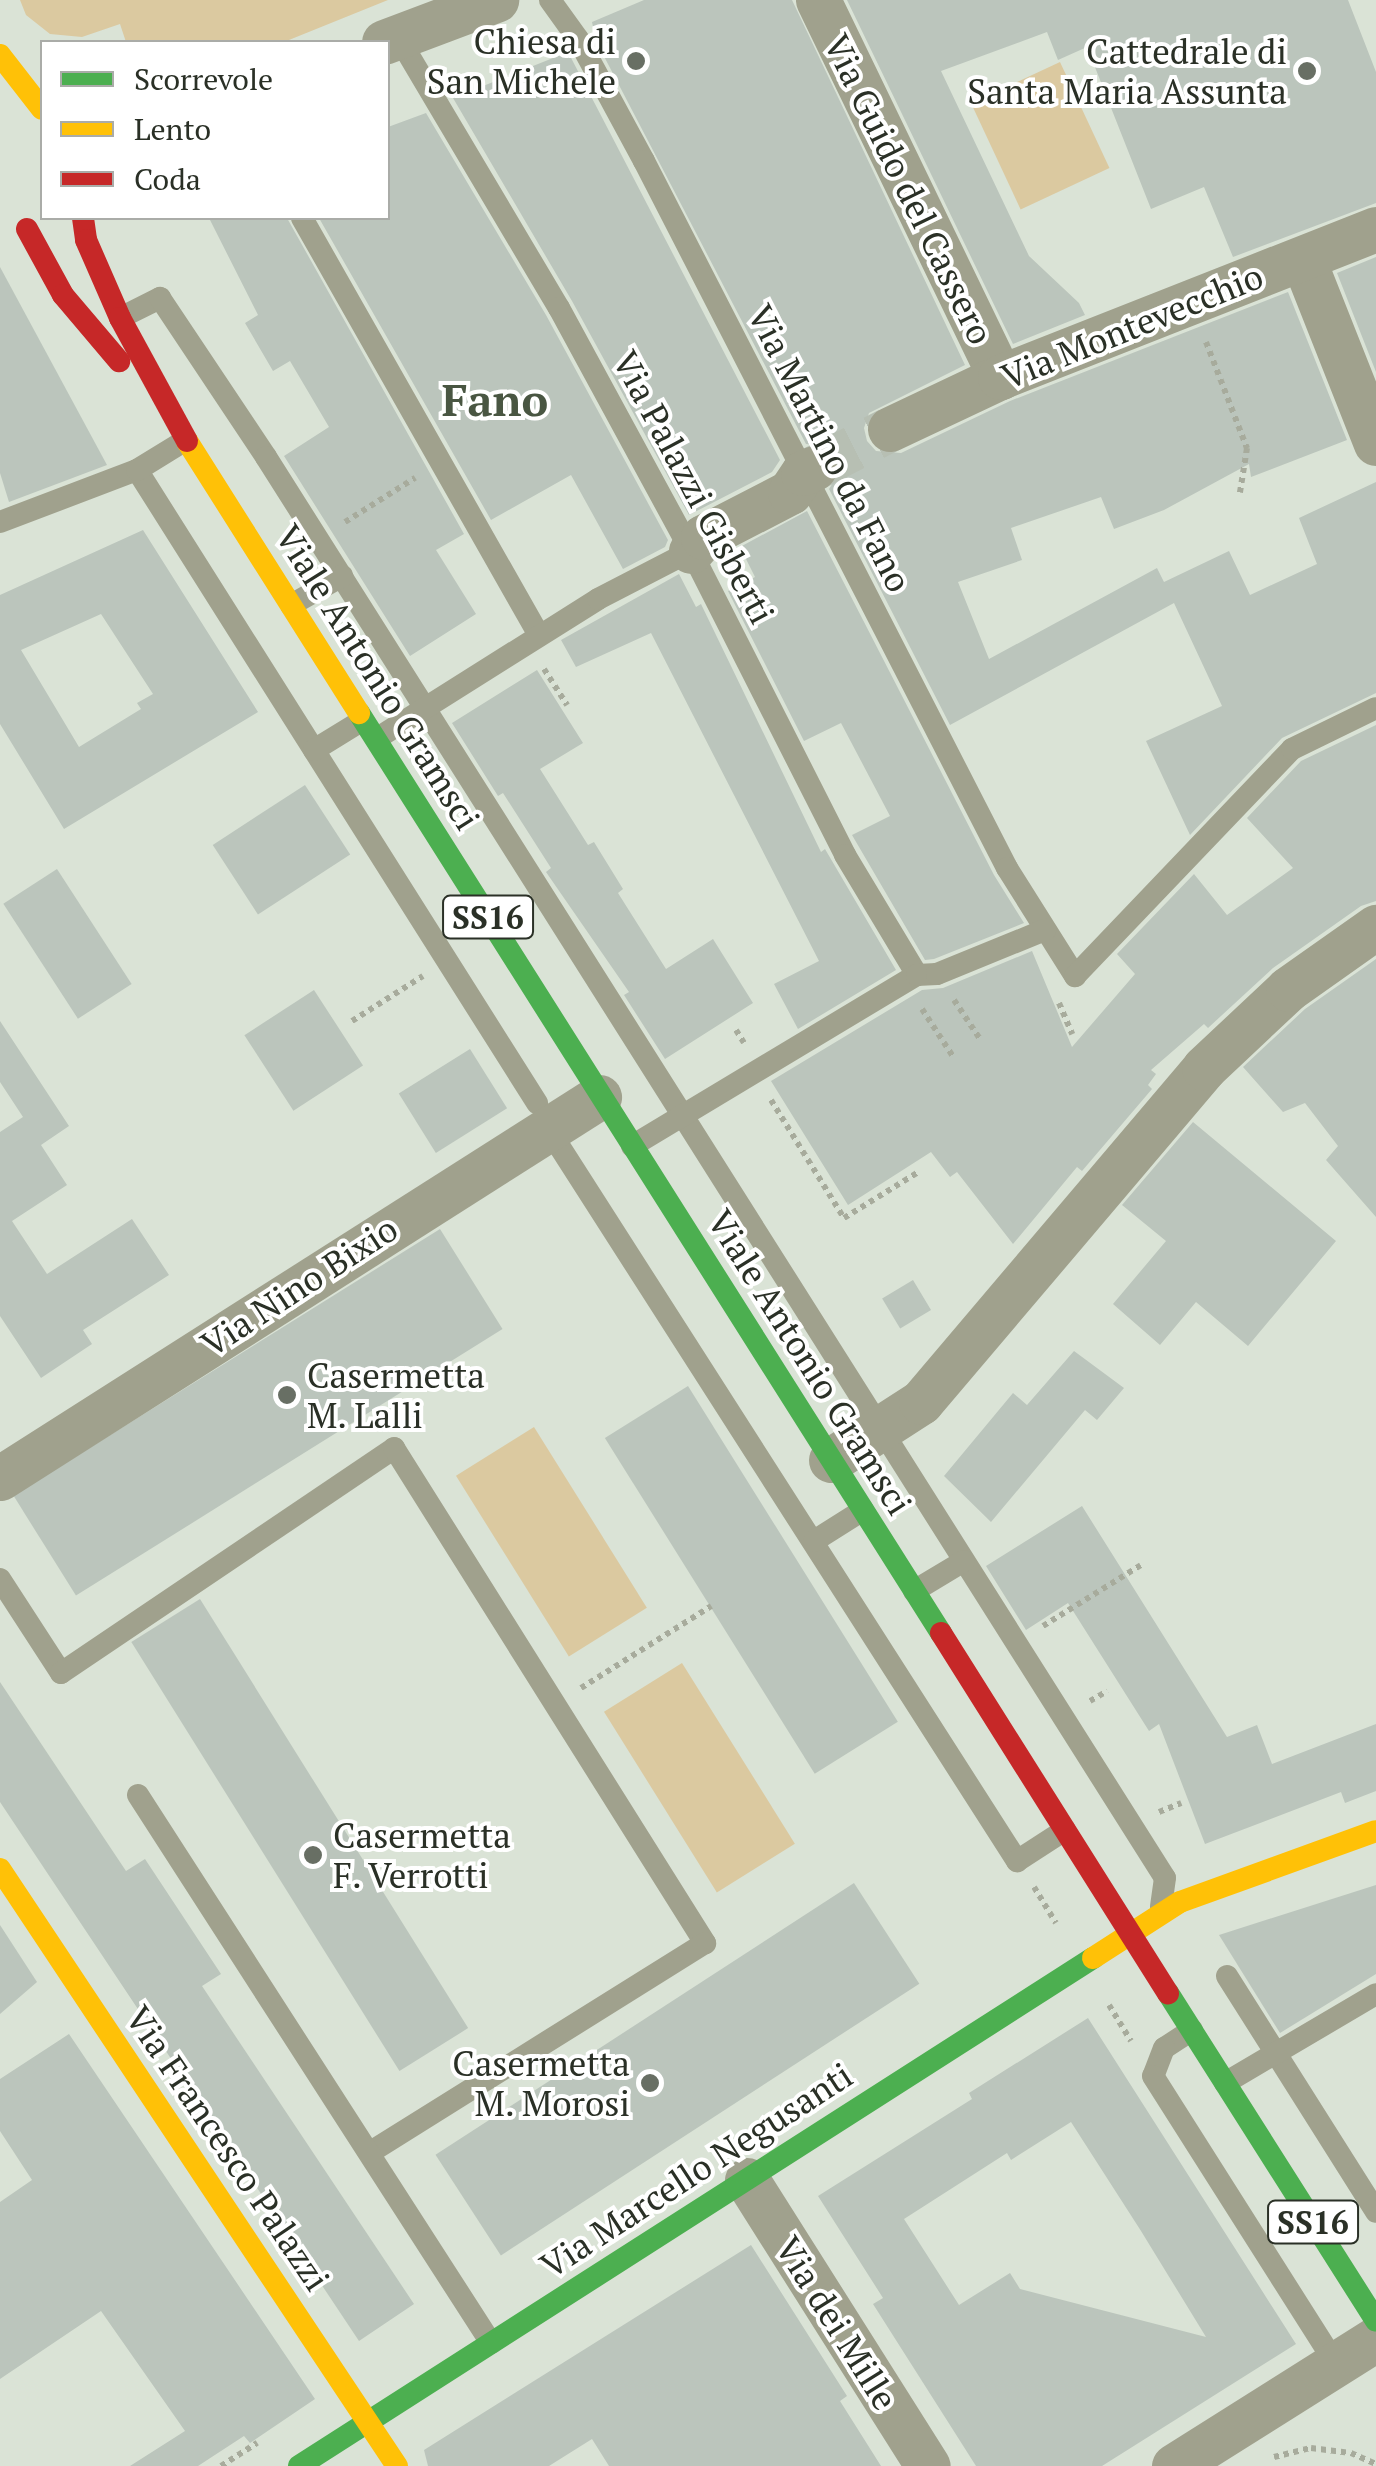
<!DOCTYPE html>
<style>
body{margin:0}
#map{position:relative;width:1376px;height:2466px;overflow:hidden;background:#dae3d6;font-family:"PT Serif",serif}
div>[style]{position:absolute}
[style*='--x']{left:calc(var(--x)*1px);top:calc(var(--y)*1px);width:calc(var(--w)*1px);rotate:calc(var(--a)*1deg)}
.green>*{inset:0;background:#dbc9a0;transform-origin:0 0}
.building>*{inset:0;background:#bbc5bc;transform-origin:0 0}
.street-tunnel>*{height:45px;margin-top:-22.5px;transform-origin:0;background:repeating-linear-gradient(90deg,#b7bfb3 0 45px,transparent 0 67px)}
.path>*{height:6px;margin-top:-3px;transform-origin:0;background:repeating-linear-gradient(90deg,#a7ab9c 0 5px,transparent 0 10px)}
.lane>*{height:22px;margin:-11px;padding:0 11px;transform-origin:11px;border-radius:11px;background:#a0a18d}
.street>*{height:45px;margin:-22.5px;padding:0 22.5px;transform-origin:22.5px;border-radius:22.5px;background:#a0a18d}
.fast>*{height:22px;margin:-11px;padding:0 11px;transform-origin:11px;border-radius:11px;background:#4caf50}
.slow>*{height:22px;margin:-11px;padding:0 11px;transform-origin:11px;border-radius:11px;background:#ffc107}
.jam>*{height:22px;margin:-11px;padding:0 11px;transform-origin:11px;border-radius:11px;background:#c62828}
.dots>*{width:28px;height:28px;translate:-50% -50%;box-sizing:border-box;border:5px solid #fff;border-radius:50%}
span{translate:-50% -50%;white-space:nowrap;text-align:center;line-height:1.15;-webkit-text-stroke:8px #fff;paint-order:stroke}
.shield-label span{padding:2px 8px;background:#fff;border:2px solid;border-radius:8px;-webkit-text-stroke-width:0}
.shield-label{font-size:32px;color:#2a3026;font-weight:700}
.poi-label{font-size:35px;color:#2a3026}
.right{translate:-100% -50%;text-align:right}
.left{translate:0 -50%;text-align:left}
.street-label{font-size:35px;color:#2a3026}
.district-label{font-size:45px;color:#495642;font-weight:700}
.legend{position:absolute;left:40px;top:40px;width:350px;height:180px;box-sizing:border-box;background:#fff;border:2px solid #aaaca8;margin:0;padding:12px 18px;list-style:none;font-size:30px;color:#2a3026}
.legend li{display:flex;align-items:center;gap:20px;height:50px}
.legend b{width:50px;border:2px solid #aaaca8}
</style>
<div id="map">
<div class="green">
<i style="clip-path:polygon(20px 0,388px 0,284px 42px,126px 42px,120px 24px,82px 37px,50px 34px,26px 15px)"></i>
<i style="left:1060px;top:62px;width:117px;height:98px;rotate:65deg"></i>
<i style="left:534px;top:1427px;width:213px;height:92px;rotate:58deg"></i>
<i style="left:682px;top:1663px;width:213px;height:92px;rotate:58deg"></i>
</div>
<div class="building">
<i style="clip-path:polygon(644px 0,792px 0,965px 365px,869px 413px,864px 428px,867px 441px,876px 451px,901px 453px,1010px 401px,1288px 292px,1347px 440px,1251px 477px,1249px 464px,1164px 510px,1114px 529px,1101px 497px,1011px 528px,1022px 560px,958px 582px,989px 659px,1157px 568px,1164px 582px,1229px 551px,1250px 595px,1317px 564px,1299px 518px,1376px 482px,1376px 693px,1282px 738px,1190px 835px,1146px 741px,1222px 706px,1174px 603px,950px 725px,829px 489px,840px 472px,837px 456px,828px 446px,806px 444px,596px 41px,592px 22px)"></i>
<i style="clip-path:polygon(847px 0,1348px 0,1376px 72px,1376px 203px,1233px 257px,1204px 187px,1151px 209px,1087px 47px,1058px 60px,1047px 32px,941px 71px,1029px 256px,1079px 303px,1085px 315px,1013px 344px)"></i>
<i style="clip-path:polygon(568px 52px,780px 460px,772px 472px,689px 515px,572px 301px,453px 98px)"></i>
<i style="clip-path:polygon(426px 113px,546px 315px,668px 540px,665px 547px,623px 569px,571px 475px,491px 520px,319px 218px,388px 218px,388px 127px)"></i>
<i style="clip-path:polygon(209px 218px,287px 218px,464px 534px,436px 550px,476px 614px,410px 656px,284px 456px,329px 427px,290px 361px,273px 371px,245px 323px,258px 315px)"></i>
<i style="clip-path:polygon(1376px 257px,1376px 372px,1337px 273px)"></i>
<i style="clip-path:polygon(0 267px,107px 465px,9px 502px,0 473px)"></i>
<i style="clip-path:polygon(807px 511px,994px 875px,1024px 923px,934px 959px,925px 960px,852px 835px,890px 816px,841px 723px,804px 741px,728px 591px,755px 577px,740px 547px)"></i>
<i style="clip-path:polygon(evenodd,143px 530px,258px 712px,64px 829px,0 724px,0 595px,143px 530px,101px 614px,153px 694px,137px 703px,141px 709px,79px 747px,21px 650px,101px 614px)"></i>
<i style="clip-path:polygon(679px 574px,696px 607px,701px 604px,821px 852px,825px 849px,896px 970px,798px 1029px,774px 984px,819px 961px,651px 633px,576px 667px,561px 640px)"></i>
<i style="clip-path:polygon(537px 670px,583px 743px,540px 769px,588px 845px,594px 842px,623px 889px,618px 893px,666px 969px,713px 939px,753px 1003px,665px 1059px,624px 995px,629px 992px,546px 872px,551px 868px,503px 793px,498px 796px,452px 723px)"></i>
<i style="clip-path:polygon(1376px 725px,1376px 901px,1361px 906px,1273px 968px,1208px 1028px,1204px 1024px,1151px 1070px,1156px 1074px,1148px 1085px,1152px 1089px,1082px 1171px,1077px 1167px,1013px 1244px,957px 1172px,950px 1177px,931px 1152px,848px 1205px,771px 1081px,922px 990px,943px 988px,1032px 951px,1072px 1047px,1135px 974px,1117px 954px,1194px 874px,1227px 915px,1293px 868px,1247px 818px,1301px 761px)"></i>
<i style="left:305px;top:785px;width:83px;height:110px;rotate:57deg"></i>
<i style="left:57px;top:869px;width:137px;height:64px;rotate:57deg"></i>
<i style="clip-path:polygon(1376px 959px,1376px 1217px,1326px 1160px,1338px 1146px,1305px 1103px,1283px 1112px,1243px 1067px,1305px 1009px)"></i>
<i style="left:314px;top:990px;width:90px;height:83px;rotate:57deg"></i>
<i style="clip-path:polygon(0 1021px,69px 1126px,41px 1145px,67px 1185px,12px 1221px,47px 1274px,132px 1219px,169px 1275px,83px 1330px,92px 1344px,41px 1378px,0 1316px,0 1132px,23px 1117px,0 1082px)"></i>
<i style="left:470px;top:1049px;width:70px;height:84px;rotate:58deg"></i>
<i style="clip-path:polygon(1193px 1122px,1336px 1241px,1248px 1346px,1196px 1302px,1160px 1345px,1113px 1304px,1166px 1241px,1122px 1205px)"></i>
<i style="left:440px;top:1229px;width:118px;height:503px;rotate:58deg"></i>
<i style="left:913px;top:1280px;width:35px;height:36px;rotate:59deg"></i>
<i style="clip-path:polygon(1074px 1351px,1124px 1388px,1097px 1420px,1085px 1410px,991px 1522px,944px 1476px,1013px 1393px,1027px 1405px)"></i>
<i style="left:688px;top:1386px;width:396px;height:98px;rotate:58deg"></i>
<i style="clip-path:polygon(1082px 1506px,1227px 1737px,1257px 1725px,1272px 1764px,1376px 1724px,1376px 1791px,1345px 1803px,1341px 1792px,1205px 1844px,1159px 1724px,1149px 1731px,1068px 1603px,1026px 1630px,986px 1566px)"></i>
<i style="left:200px;top:1599px;width:506px;height:81px;rotate:58deg"></i>
<i style="clip-path:polygon(0 1682px,126px 1871px,145px 1859px,221px 1974px,202px 1986px,414px 2304px,359px 2341px,0 1802px)"></i>
<i style="left:854px;top:1883px;width:120px;height:499px;rotate:57deg"></i>
<i style="clip-path:polygon(1376px 1885px,1376px 1974px,1280px 2033px,1219px 1935px)"></i>
<i style="clip-path:polygon(0 1925px,37px 1982px,0 2014px)"></i>
<i style="clip-path:polygon(evenodd,1088px 2018px,1296px 2344px,1102px 2466px,976px 2466px,873px 2304px,883px 2298px,818px 2196px,972px 2099px,969px 2093px,1088px 2018px,1071px 2122px,1141px 2231px,1206px 2337px,1020px 2289px,1010px 2273px,959px 2305px,904px 2219px,1007px 2153px,1011px 2160px,1071px 2122px)"></i>
<i style="clip-path:polygon(69px 2034px,315px 2399px,250px 2443px,244px 2436px,198px 2466px,130px 2466px,185px 2431px,101px 2311px,0 2379px,0 2202px,32px 2180px,0 2131px,0 2079px)"></i>
<i style="clip-path:polygon(751px 2245px,847px 2396px,840px 2401px,881px 2466px,609px 2466px,592px 2439px,549px 2466px,428px 2466px,424px 2450px)"></i>
</div>
<div class="street-tunnel">
<i style="--x:814;--y:468;--w:85;--a:-27.2"></i>
</div>
<div class="path">
<i style="--x:1206;--y:342;--w:114;--a:68.9"></i>
<i style="--x:1247;--y:448;--w:45;--a:99"></i>
<i style="--x:345;--y:522;--w:83;--a:-32.2"></i>
<i style="--x:544;--y:669;--w:43;--a:57.4"></i>
<i style="--x:954;--y:1000;--w:47;--a:56.3"></i>
<i style="--x:1059;--y:1003;--w:34;--a:67"></i>
<i style="--x:922;--y:1009;--w:59;--a:56.9"></i>
<i style="--x:352;--y:1021;--w:84;--a:-32.4"></i>
<i style="--x:736;--y:1030;--w:15;--a:58"></i>
<i style="--x:771;--y:1100;--w:139;--a:58.3"></i>
<i style="--x:844;--y:1218;--w:86;--a:-31.7"></i>
<i style="--x:1043;--y:1626;--w:115;--a:-31.9"></i>
<i style="--x:581;--y:1688;--w:154;--a:-32.2"></i>
<i style="--x:1090;--y:1701;--w:20;--a:-30"></i>
<i style="--x:1159;--y:1812;--w:24;--a:-22"></i>
<i style="--x:1034;--y:1887;--w:42;--a:58.6"></i>
<i style="--x:1109;--y:2005;--w:42;--a:58.6"></i>
<i style="--x:1274;--y:2457;--w:38;--a:-14"></i>
<i style="--x:1311;--y:2448;--w:40;--a:7.1"></i>
<i style="--x:1351;--y:2453;--w:27;--a:24"></i>
<i style="--x:221;--y:2466;--w:43;--a:-32.6"></i>
</div>
<div class="lane">
<i style="--x:550;--y:0;--w:48;--a:54.3"></i>
<i style="--x:578;--y:39;--w:139;--a:61.6"></i>
<i style="--x:644;--y:161;--w:795;--a:62.82"></i>
<i style="--x:1007;--y:868;--w:128;--a:57.8"></i>
<i style="--x:1075;--y:976;--w:314;--a:-46.3"></i>
<i style="--x:1292;--y:749;--w:93;--a:-26"></i>
<i style="--x:398;--y:37;--w:315;--a:59.3"></i>
<i style="--x:559;--y:308;--w:277;--a:61.5"></i>
<i style="--x:691;--y:551;--w:341;--a:63.1"></i>
<i style="--x:845;--y:855;--w:140;--a:59"></i>
<i style="--x:302;--y:218;--w:480;--a:60.4"></i>
<i style="--x:120;--y:318;--w:45;--a:-26.6"></i>
<i style="--x:160;--y:298;--w:191;--a:56.3"></i>
<i style="--x:266;--y:457;--w:1681;--a:57.68"></i>
<i style="--x:1165;--y:1878;--w:29;--a:98"></i>
<i style="--x:137;--y:470;--w:749;--a:57.71"></i>
<i style="--x:0;--y:522;--w:147;--a:-20.8"></i>
<i style="--x:137;--y:470;--w:57;--a:-31.5"></i>
<i style="--x:291;--y:605;--w:59;--a:-29.6"></i>
<i style="--x:376;--y:739;--w:262;--a:-32.2"></i>
<i style="--x:598;--y:599;--w:105;--a:-27.3"></i>
<i style="--x:314;--y:750;--w:57;--a:-31.5"></i>
<i style="--x:547;--y:1127;--w:872;--a:57.37"></i>
<i style="--x:1017;--y:1861;--w:57;--a:-32.9"></i>
<i style="--x:632;--y:1146;--w:332;--a:-31"></i>
<i style="--x:917;--y:975;--w:20;--a:-3"></i>
<i style="--x:937;--y:974;--w:117;--a:-22.2"></i>
<i style="--x:814;--y:1541;--w:58;--a:-32.3"></i>
<i style="--x:0;--y:1579;--w:112;--a:57"></i>
<i style="--x:61;--y:1673;--w:402;--a:-34"></i>
<i style="--x:394;--y:1448;--w:585;--a:57.86"></i>
<i style="--x:705;--y:1943;--w:395;--a:148"></i>
<i style="--x:914;--y:1591;--w:58;--a:-31"></i>
<i style="--x:138;--y:1795;--w:652;--a:57.21"></i>
<i style="--x:1227;--y:1976;--w:279;--a:57.7"></i>
<i style="--x:1192;--y:2030;--w:33;--a:147"></i>
<i style="--x:1164;--y:2048;--w:30;--a:111"></i>
<i style="--x:1153;--y:2076;--w:341;--a:57.6"></i>
<i style="--x:1225;--y:2083;--w:175;--a:-30.5"></i>
</div>
<div class="street">
<i style="--x:818;--y:0;--w:419;--a:64.2"></i>
<i style="--x:384;--y:42;--w:120;--a:-20.6"></i>
<i style="--x:1303;--y:259;--w:198;--a:68.4"></i>
<i style="--x:890;--y:429;--w:122;--a:-25.3"></i>
<i style="--x:1000;--y:377;--w:404;--a:-21.5"></i>
<i style="--x:691;--y:551;--w:18;--a:-49"></i>
<i style="--x:703;--y:537;--w:98;--a:-27.3"></i>
<i style="--x:790;--y:492;--w:23;--a:-56"></i>
<i style="--x:803;--y:473;--w:12;--a:-24"></i>
<i style="--x:831;--y:1460;--w:107;--a:-32.8"></i>
<i style="--x:921;--y:1402;--w:438;--a:-49.7"></i>
<i style="--x:1204;--y:1068;--w:115;--a:-43.2"></i>
<i style="--x:1288;--y:989;--w:108;--a:-35.2"></i>
<i style="--x:0;--y:1478;--w:710;--a:-32.46"></i>
<i style="--x:747;--y:2180;--w:338;--a:57.7"></i>
<i style="--x:1174;--y:2466;--w:239;--a:-32.2"></i>
</div>
<div class="fast">
<i style="--x:359;--y:713;--w:1089;--a:57.68"></i>
<i style="--x:1168;--y:1993;--w:388;--a:57.6"></i>
<i style="--x:299;--y:2466;--w:943;--a:-32.61"></i>
</div>
<div class="slow">
<i style="--x:0;--y:55;--w:68;--a:52.1"></i>
<i style="--x:187;--y:441;--w:322;--a:57.7"></i>
<i style="--x:0;--y:1869;--w:717;--a:56.38"></i>
<i style="--x:1093;--y:1958;--w:103;--a:-32.8"></i>
<i style="--x:1180;--y:1902;--w:208;--a:-19.9"></i>
</div>
<div class="jam">
<i style="--x:83;--y:218;--w:22;--a:82"></i>
<i style="--x:86;--y:240;--w:85;--a:66.4"></i>
<i style="--x:120;--y:318;--w:140;--a:61.4"></i>
<i style="--x:27;--y:229;--w:75;--a:61.4"></i>
<i style="--x:63;--y:295;--w:87;--a:49.7"></i>
<i style="--x:941;--y:1633;--w:426;--a:57.8"></i>
</div>
<div class="dots">
<i style="left:636px;top:61px;background:#686f64"></i>
<i style="left:1307px;top:71px;background:#686f64"></i>
<i style="left:287px;top:1395px;background:#686f64"></i>
<i style="left:313px;top:1855px;background:#686f64"></i>
<i style="left:650px;top:2083px;background:#686f64"></i>
</div>
<div class="shield-label">
<span style="left:488px;top:917px">SS16</span>
<span style="left:1313px;top:2222px">SS16</span>
</div>
<div class="poi-label">
<span class="right" style="left:616px;top:61px">Chiesa di<br>San Michele</span>
<span class="right" style="left:1287px;top:71px">Cattedrale di<br>Santa Maria Assunta</span>
<span class="left" style="left:307px;top:1395px">Casermetta<br>M. Lalli</span>
<span class="left" style="left:333px;top:1855px">Casermetta<br>F. Verrotti</span>
<span class="right" style="left:630px;top:2083px">Casermetta<br>M. Morosi</span>
</div>
<div class="street-label">
<span style="left:909px;top:189px;rotate:64deg">Via Guido del Cassero</span>
<span style="left:1132px;top:326px;rotate:-22deg">Via Montevecchio</span>
<span style="left:830px;top:448px;rotate:63deg">Via Martino da Fano</span>
<span style="left:694px;top:487px;rotate:62deg">Via Palazzi Gisberti</span>
<span style="left:378px;top:677px;rotate:58deg">Viale Antonio Gramsci</span>
<span style="left:299px;top:1286px;rotate:-33deg">Via Nino Bixio</span>
<span style="left:810px;top:1362px;rotate:58deg">Viale Antonio Gramsci</span>
<span style="left:228px;top:2148px;rotate:56deg">Via Francesco Palazzi</span>
<span style="left:696px;top:2170px;rotate:-33deg">Via Marcello Negusanti</span>
<span style="left:837px;top:2323px;rotate:58deg">Via dei Mille</span>
</div>
<div class="district-label">
<span style="left:495px;top:400px">Fano</span>
</div>
<ul class="legend">
<li><b style="height:12px;background:#4caf50"></b>Scorrevole</li>
<li><b style="height:12px;background:#ffc107"></b>Lento</li>
<li><b style="height:12px;background:#c62828"></b>Coda</li>
</ul>
</div>
